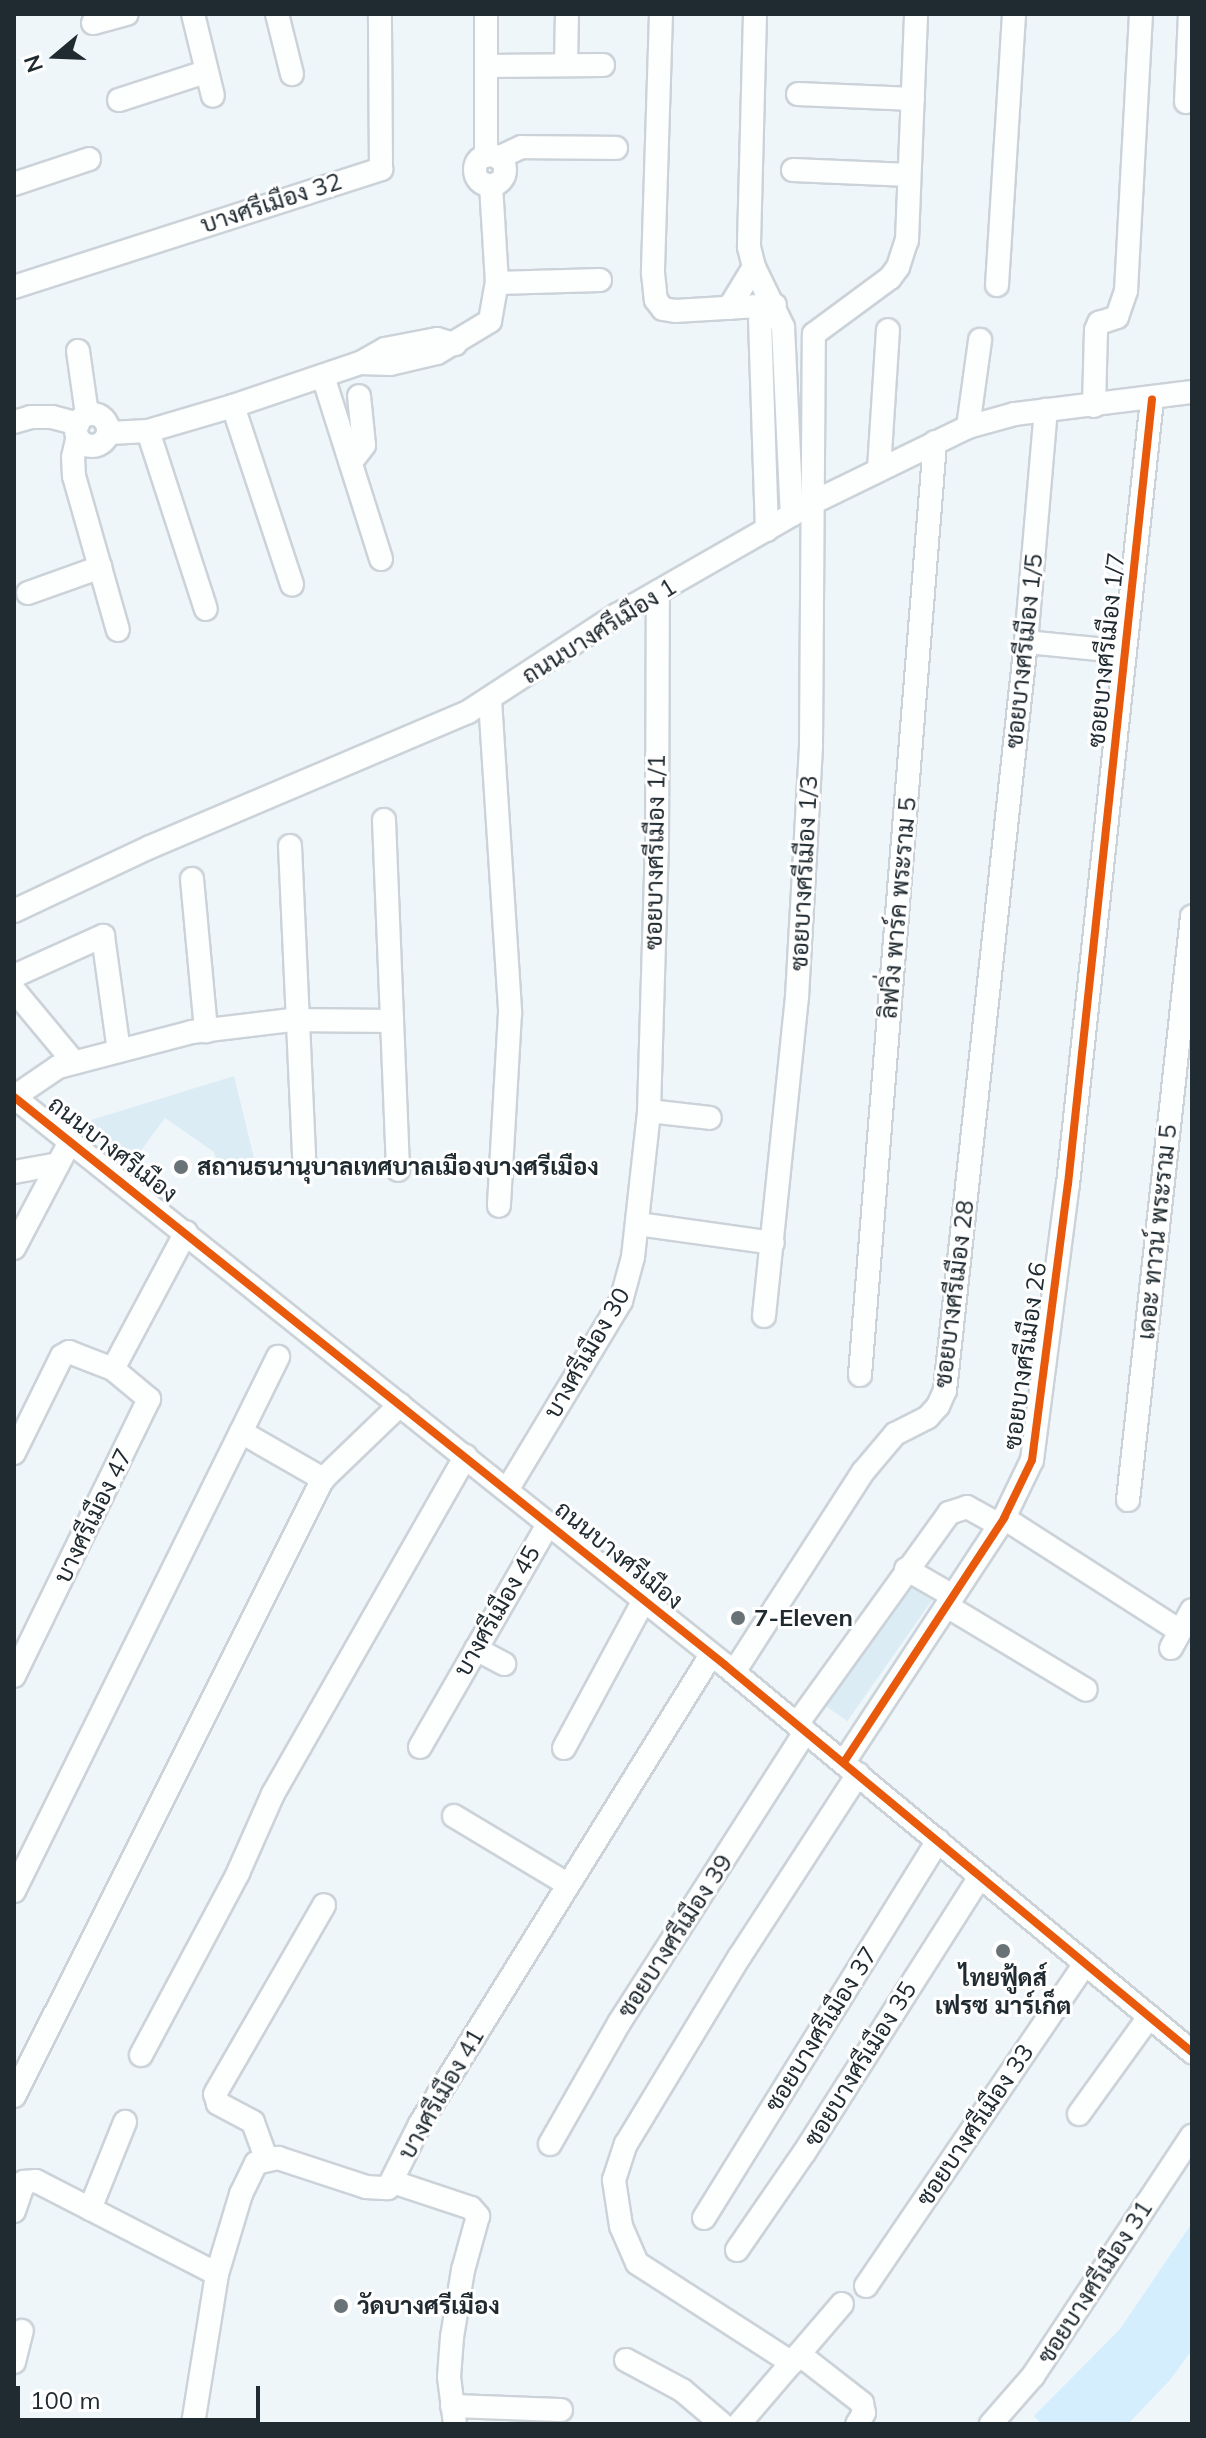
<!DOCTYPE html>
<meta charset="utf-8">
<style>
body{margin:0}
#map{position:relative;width:1206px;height:2438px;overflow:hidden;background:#eff6fa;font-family:Mulish,Sarabun,sans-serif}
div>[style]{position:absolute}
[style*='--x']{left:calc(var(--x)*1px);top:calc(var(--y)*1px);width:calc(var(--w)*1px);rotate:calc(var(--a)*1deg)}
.built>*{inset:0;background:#dcecf5;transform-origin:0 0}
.green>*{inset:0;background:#d4eefd}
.roads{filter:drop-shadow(2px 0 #cbd3d9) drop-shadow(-2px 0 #cbd3d9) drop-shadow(0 2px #cbd3d9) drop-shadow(0 -2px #cbd3d9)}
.minor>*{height:22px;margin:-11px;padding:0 11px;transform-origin:11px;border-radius:11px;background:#fdfefe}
.minor>.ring{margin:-11px;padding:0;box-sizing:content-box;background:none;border:22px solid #fdfefe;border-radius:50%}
.cycleway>*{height:8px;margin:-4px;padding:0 4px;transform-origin:4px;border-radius:4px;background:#e8590c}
.dots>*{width:22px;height:22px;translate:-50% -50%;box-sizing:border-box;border:4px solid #fff;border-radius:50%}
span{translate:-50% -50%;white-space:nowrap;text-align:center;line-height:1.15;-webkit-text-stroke:6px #fff;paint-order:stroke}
.street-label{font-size:24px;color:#202b31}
.poi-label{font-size:24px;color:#202b31;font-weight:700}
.left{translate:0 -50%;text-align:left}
.frame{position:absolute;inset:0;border:16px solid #202b31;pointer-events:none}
.north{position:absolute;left:16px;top:16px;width:80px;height:80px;-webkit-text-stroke:6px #fff;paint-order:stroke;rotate:251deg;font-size:22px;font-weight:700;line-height:32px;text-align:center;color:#202b31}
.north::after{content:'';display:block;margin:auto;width:28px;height:36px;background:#202b31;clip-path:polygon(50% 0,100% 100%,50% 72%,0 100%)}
.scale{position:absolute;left:16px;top:2386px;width:244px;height:36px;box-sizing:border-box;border:4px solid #202b31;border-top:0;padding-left:10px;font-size:24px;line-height:28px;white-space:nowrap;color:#202b31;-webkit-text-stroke:6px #fff;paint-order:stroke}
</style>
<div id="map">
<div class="built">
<i style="clip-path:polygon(234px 1076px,254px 1158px,219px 1168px,214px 1152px,165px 1118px,131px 1164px,81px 1123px)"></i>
<i style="left:907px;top:1575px;width:35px;height:154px;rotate:35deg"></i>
</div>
<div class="green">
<i style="clip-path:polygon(1192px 2223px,1192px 2350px,1170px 2380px,1128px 2424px,1041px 2424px,1034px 2416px,1120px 2329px)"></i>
</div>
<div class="roads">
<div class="minor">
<i style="--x:193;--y:14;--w:84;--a:76.3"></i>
<i style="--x:277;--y:14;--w:62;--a:76"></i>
<i style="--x:486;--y:14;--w:142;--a:90"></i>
<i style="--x:661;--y:14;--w:259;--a:91.8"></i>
<i style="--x:653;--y:273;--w:27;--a:84"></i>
<i style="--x:656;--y:300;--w:11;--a:52"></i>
<i style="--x:663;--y:309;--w:12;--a:9"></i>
<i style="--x:675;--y:311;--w:100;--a:-3.4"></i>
<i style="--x:755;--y:14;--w:233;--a:91.5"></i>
<i style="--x:749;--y:247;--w:21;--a:76"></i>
<i style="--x:754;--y:267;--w:67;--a:64.2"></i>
<i style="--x:783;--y:327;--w:188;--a:87.3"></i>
<i style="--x:93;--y:23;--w:35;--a:-15"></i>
<i style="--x:566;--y:64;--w:50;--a:-88.9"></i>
<i style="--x:486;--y:66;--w:117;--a:-0.5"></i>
<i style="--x:798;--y:94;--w:115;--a:2.5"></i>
<i style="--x:119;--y:100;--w:90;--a:-18"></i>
<i style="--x:1186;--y:102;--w:88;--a:-87.4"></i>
<i class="ring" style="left:475px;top:155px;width:8px;height:8px"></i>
<i style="--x:498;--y:158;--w:26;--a:-25"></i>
<i style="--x:522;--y:147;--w:94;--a:0.6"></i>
<i style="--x:793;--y:170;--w:116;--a:2.5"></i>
<i style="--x:14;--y:184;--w:79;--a:-18.4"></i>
<i style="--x:497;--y:283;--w:103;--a:-1.7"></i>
<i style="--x:997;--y:285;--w:272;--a:-86.4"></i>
<i style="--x:14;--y:287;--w:386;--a:-17.8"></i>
<i style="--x:381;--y:169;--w:155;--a:-90.4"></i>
<i style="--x:729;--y:308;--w:48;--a:-58.6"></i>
<i style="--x:760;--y:320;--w:210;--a:88.1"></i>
<i style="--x:78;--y:351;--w:64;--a:81.9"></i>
<i style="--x:361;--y:363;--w:29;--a:2"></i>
<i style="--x:390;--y:364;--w:48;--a:-13.2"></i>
<i style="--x:437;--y:353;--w:62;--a:-31.1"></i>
<i style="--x:490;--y:321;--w:39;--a:-80"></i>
<i style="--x:497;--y:283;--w:97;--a:-93.5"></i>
<i style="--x:323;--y:376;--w:192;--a:72.4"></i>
<i style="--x:233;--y:406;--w:188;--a:71.7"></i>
<i style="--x:1094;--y:406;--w:76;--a:-88.5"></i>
<i style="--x:1096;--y:330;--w:8;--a:-67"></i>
<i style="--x:1099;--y:323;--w:19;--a:-18"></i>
<i style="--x:1117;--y:317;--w:28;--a:-71"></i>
<i style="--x:1126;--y:291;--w:276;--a:-86.9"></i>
<i class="ring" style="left:76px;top:414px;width:10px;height:10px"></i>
<i style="--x:14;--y:422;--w:18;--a:-16"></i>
<i style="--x:31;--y:417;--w:21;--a:0"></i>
<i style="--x:52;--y:417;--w:27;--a:15"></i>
<i style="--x:968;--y:427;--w:88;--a:-82.1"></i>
<i style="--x:148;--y:431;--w:187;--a:72"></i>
<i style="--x:109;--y:433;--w:39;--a:-3"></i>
<i style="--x:148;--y:431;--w:89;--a:-16.4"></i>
<i style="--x:233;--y:406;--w:134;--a:-18.7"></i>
<i style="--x:360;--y:363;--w:29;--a:-29"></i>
<i style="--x:385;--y:349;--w:53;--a:-10.9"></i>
<i style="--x:437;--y:339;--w:19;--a:16"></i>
<i style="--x:77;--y:440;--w:17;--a:103"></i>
<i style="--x:73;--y:457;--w:19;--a:87"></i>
<i style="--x:74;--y:476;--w:160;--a:74.1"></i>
<i style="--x:352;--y:461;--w:20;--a:-53"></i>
<i style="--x:364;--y:445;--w:49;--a:-95.8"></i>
<i style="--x:879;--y:469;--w:139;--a:-86.3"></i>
<i style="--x:28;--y:593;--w:77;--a:-19.6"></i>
<i style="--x:1026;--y:642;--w:82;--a:5.6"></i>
<i style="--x:490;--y:700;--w:314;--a:86.3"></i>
<i style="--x:510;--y:1013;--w:193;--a:93.3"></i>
<i style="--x:384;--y:820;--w:350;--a:87.7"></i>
<i style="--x:290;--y:846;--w:311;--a:87.4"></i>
<i style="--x:192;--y:879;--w:153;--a:84.7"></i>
<i style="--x:14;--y:911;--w:150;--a:-25.2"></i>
<i style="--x:150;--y:847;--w:345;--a:-23"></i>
<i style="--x:468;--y:712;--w:178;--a:-33.1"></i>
<i style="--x:617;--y:615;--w:227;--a:-29.8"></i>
<i style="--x:814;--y:502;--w:171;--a:-26"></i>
<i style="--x:968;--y:427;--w:49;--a:-15.5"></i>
<i style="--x:1015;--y:414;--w:178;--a:-7.1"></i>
<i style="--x:14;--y:976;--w:98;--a:-24.2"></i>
<i style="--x:103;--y:936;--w:116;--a:82.1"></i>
<i style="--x:14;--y:990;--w:92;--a:50.3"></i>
<i style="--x:14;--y:1097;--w:910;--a:38.62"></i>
<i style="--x:725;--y:1665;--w:607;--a:39.65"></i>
<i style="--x:14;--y:1097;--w:53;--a:-34.3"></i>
<i style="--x:58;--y:1067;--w:138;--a:-14.6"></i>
<i style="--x:192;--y:1032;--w:100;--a:-6.9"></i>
<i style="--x:291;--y:1020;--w:101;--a:0.6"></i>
<i style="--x:649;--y:1111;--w:61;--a:6.5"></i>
<i style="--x:14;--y:1172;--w:45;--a:-10.3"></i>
<i style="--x:638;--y:1224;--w:136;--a:8"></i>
<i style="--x:14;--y:1248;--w:120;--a:-62.2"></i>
<i style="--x:764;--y:1316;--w:321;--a:-84.1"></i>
<i style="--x:797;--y:997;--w:252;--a:-86.8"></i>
<i style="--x:811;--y:745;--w:411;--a:-89.6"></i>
<i style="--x:814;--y:334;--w:94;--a:-36.4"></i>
<i style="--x:890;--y:278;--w:14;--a:-54"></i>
<i style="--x:898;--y:267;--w:28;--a:-72"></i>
<i style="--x:907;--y:240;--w:226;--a:-87.7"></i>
<i style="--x:113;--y:1369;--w:155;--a:-61.9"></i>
<i style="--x:860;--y:1375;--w:936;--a:-85.4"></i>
<i style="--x:241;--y:1432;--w:95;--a:29.8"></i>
<i style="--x:14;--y:1453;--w:108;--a:-63.7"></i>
<i style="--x:62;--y:1356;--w:8;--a:-30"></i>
<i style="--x:69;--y:1352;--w:47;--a:21.1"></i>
<i style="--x:113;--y:1369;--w:47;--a:39.8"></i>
<i style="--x:149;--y:1399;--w:308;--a:116"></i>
<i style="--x:507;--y:1490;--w:221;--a:-58.9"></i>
<i style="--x:621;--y:1301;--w:46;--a:-74.7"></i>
<i style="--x:633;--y:1257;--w:147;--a:-83.7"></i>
<i style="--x:649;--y:1111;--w:263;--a:-88.3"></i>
<i style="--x:657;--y:848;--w:256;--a:-89.8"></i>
<i style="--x:1128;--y:1500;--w:587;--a:-83.74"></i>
<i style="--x:1004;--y:1518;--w:209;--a:32.7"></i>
<i style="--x:906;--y:1569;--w:54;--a:29.9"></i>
<i style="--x:947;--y:1606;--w:162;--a:31.1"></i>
<i style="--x:1171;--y:1648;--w:43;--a:-61.1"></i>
<i style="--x:476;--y:1649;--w:32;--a:28"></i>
<i style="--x:734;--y:1672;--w:238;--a:-57.2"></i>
<i style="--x:863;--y:1472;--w:50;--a:-49.9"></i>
<i style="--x:895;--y:1434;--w:37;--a:-27"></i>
<i style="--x:928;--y:1417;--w:15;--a:-48"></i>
<i style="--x:938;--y:1406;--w:17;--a:-66"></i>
<i style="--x:945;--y:1390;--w:752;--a:-83.82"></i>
<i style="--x:1026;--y:642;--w:233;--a:-85.1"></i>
<i style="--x:797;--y:1724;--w:260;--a:-54.2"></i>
<i style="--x:949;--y:1513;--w:19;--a:-18"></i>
<i style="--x:967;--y:1507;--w:37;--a:29"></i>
<i style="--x:420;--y:1747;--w:257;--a:-60.1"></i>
<i style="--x:564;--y:1748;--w:168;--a:-61.6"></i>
<i style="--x:844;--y:1762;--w:292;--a:-56.7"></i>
<i style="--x:1004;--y:1518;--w:64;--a:-64.2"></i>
<i style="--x:1032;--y:1460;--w:278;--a:-82.6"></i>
<i style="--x:1068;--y:1184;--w:789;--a:-83.89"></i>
<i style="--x:454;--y:1816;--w:132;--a:31"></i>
<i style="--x:14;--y:1891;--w:596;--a:-63.69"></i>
<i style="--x:141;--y:2055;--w:206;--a:-61.9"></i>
<i style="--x:238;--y:1873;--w:86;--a:-66.1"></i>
<i style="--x:273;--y:1794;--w:389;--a:-60.3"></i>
<i style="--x:14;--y:2096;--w:690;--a:-63.4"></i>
<i style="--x:323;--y:1479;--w:107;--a:-43.9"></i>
<i style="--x:1079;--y:2114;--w:120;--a:-54.2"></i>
<i style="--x:550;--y:2144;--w:139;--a:-60.3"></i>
<i style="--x:619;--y:2023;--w:345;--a:-57.4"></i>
<i style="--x:266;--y:2158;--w:38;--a:-110"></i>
<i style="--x:253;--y:2122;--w:40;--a:-152"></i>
<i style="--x:218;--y:2103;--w:9;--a:-108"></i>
<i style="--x:215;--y:2094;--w:218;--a:-60"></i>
<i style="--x:393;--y:2182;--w:82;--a:18.4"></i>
<i style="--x:471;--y:2208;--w:11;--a:49"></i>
<i style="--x:478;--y:2216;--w:56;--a:105.5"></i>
<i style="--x:463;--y:2270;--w:68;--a:99.3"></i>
<i style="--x:452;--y:2337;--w:40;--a:94.3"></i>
<i style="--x:449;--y:2377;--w:47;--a:82.7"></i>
<i style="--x:90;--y:2209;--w:94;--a:-68.1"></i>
<i style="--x:14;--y:2211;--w:31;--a:-71"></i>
<i style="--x:24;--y:2182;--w:12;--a:-5"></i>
<i style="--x:36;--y:2181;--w:203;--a:27.2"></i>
<i style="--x:704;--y:2218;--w:444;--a:-58.2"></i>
<i style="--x:737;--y:2250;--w:118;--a:-55.4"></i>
<i style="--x:804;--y:2153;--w:327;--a:-57.5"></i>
<i style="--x:866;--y:2286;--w:389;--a:-55.8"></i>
<i style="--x:799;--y:2354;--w:80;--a:37.9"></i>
<i style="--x:862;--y:2403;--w:10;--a:79"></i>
<i style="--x:864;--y:2413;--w:13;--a:122"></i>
<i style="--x:626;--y:2360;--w:64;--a:28.2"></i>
<i style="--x:682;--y:2390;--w:52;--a:40.4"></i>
<i style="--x:14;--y:2362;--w:32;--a:-76"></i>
<i style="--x:792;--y:2363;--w:184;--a:-147.2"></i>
<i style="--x:637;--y:2263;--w:40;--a:-113.4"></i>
<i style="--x:621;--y:2226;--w:47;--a:-98.7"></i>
<i style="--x:614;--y:2180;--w:38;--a:-72"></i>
<i style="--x:626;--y:2144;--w:220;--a:-58.8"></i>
<i style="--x:740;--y:1956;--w:217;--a:-57"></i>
<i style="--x:452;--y:2406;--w:109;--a:2.1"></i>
<i style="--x:193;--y:2424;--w:152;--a:-80.9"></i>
<i style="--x:217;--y:2274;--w:84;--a:-73.3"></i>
<i style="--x:241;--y:2194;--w:34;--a:-64"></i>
<i style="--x:256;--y:2163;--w:23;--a:-13"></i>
<i style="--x:278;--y:2158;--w:93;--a:18.2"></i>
<i style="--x:366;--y:2187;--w:22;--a:3"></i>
<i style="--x:388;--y:2188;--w:72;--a:-63.4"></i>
<i style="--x:420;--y:2124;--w:552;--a:-58.18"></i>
<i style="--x:739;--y:2424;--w:158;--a:-49.4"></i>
<i style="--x:991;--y:2424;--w:64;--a:-48.8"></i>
<i style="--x:1033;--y:2376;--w:288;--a:-56.5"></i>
</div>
</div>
<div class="cycleway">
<i style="--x:14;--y:1097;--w:910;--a:38.62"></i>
<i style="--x:725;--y:1665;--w:607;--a:39.65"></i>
<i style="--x:844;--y:1762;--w:292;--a:-56.7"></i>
<i style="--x:1004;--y:1518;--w:64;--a:-64.2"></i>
<i style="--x:1032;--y:1460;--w:278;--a:-82.6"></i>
<i style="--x:1068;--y:1184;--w:789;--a:-83.89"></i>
</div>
<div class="dots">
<i style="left:181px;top:1167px;background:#687277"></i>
<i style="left:738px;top:1618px;background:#687277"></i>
<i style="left:1003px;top:1951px;background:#687277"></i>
<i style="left:341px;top:2306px;background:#687277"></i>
</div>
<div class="street-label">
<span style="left:271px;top:203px;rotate:-18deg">บางศรีเมือง 32</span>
<span style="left:599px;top:631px;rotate:-32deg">ถนนบางศรีเมือง 1</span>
<span style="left:1106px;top:650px;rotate:-84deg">ซอยบางศรีเมือง 1/7</span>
<span style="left:1024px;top:651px;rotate:-84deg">ซอยบางศรีเมือง 1/5</span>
<span style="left:655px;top:852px;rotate:-89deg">ซอยบางศรีเมือง 1/1</span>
<span style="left:804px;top:873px;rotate:-87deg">ซอยบางศรีเมือง 1/3</span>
<span style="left:898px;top:908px;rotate:-85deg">ลิฟวิ่ง พาร์ค พระราม 5</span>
<span style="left:113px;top:1149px;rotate:38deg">ถนนบางศรีเมือง</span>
<span style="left:1157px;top:1232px;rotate:-84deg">เดอะ ทาวน์ พระราม 5</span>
<span style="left:954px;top:1294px;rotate:-83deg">ซอยบางศรีเมือง 28</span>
<span style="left:587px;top:1353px;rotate:-60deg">บางศรีเมือง 30</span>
<span style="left:1025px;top:1356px;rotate:-82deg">ซอยบางศรีเมือง 26</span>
<span style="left:93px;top:1516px;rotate:-64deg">บางศรีเมือง 47</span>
<span style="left:619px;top:1555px;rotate:39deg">ถนนบางศรีเมือง</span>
<span style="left:497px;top:1611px;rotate:-60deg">บางศรีเมือง 45</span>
<span style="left:675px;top:1936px;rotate:-57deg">ซอยบางศรีเมือง 39</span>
<span style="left:821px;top:2029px;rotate:-58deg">ซอยบางศรีเมือง 37</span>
<span style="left:860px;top:2064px;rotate:-58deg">ซอยบางศรีเมือง 35</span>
<span style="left:441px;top:2094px;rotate:-60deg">บางศรีเมือง 41</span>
<span style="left:975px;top:2125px;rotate:-56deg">ซอยบางศรีเมือง 33</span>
<span style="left:1095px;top:2282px;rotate:-57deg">ซอยบางศรีเมือง 31</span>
</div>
<div class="poi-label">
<span class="left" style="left:197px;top:1167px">สถานธนานุบาลเทศบาลเมืองบางศรีเมือง</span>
<span class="left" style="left:754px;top:1618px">7-Eleven</span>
<span style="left:1003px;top:1992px">ไทยฟู้ดส์<br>เฟรซ มาร์เก็ต</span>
<span class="left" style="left:357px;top:2306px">วัดบางศรีเมือง</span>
</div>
<div class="frame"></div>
<div class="north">N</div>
<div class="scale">100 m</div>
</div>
